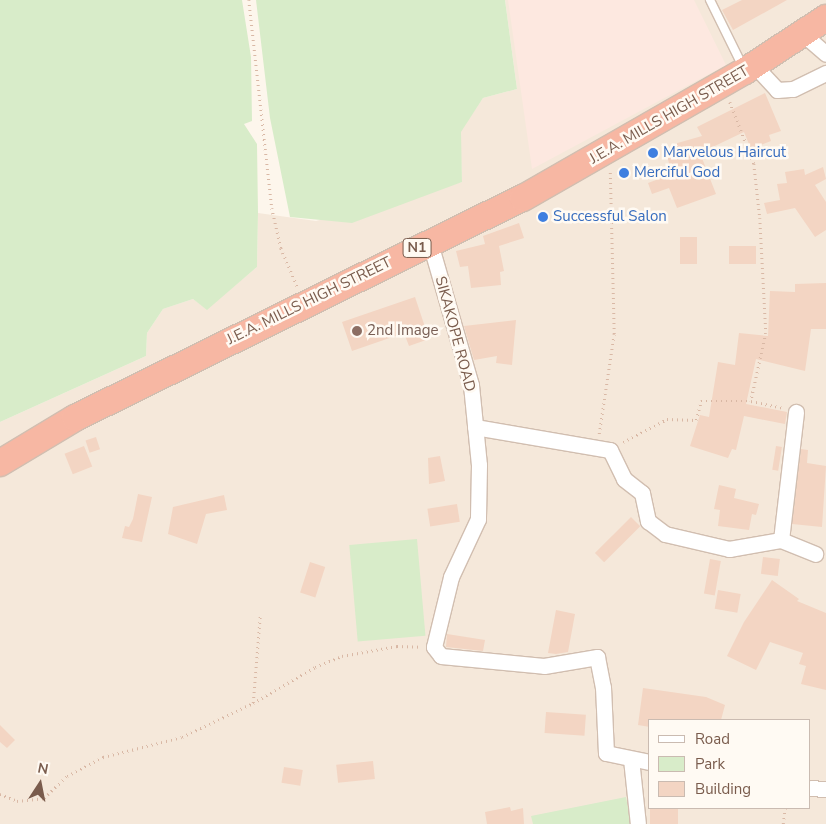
<!DOCTYPE html>
<style>
body{margin:0}
#map{position:relative;width:826px;height:824px;overflow:hidden;background:#fdf6ec;font-family:"Nunito Sans",sans-serif}
div>[style]{position:absolute}
[style*='--x']{left:calc(var(--x)*1px);top:calc(var(--y)*1px);width:calc(var(--w)*1px);rotate:calc(var(--a)*1deg)}
.residential>*{inset:0;background:#f5e8da}
.commercial>*{inset:0;background:#fde8e0}
.green>*{inset:0;background:#d8ecc9;transform-origin:0 0}
.building>*{inset:0;background:#f3d5c3;transform-origin:0 0}
.path>*{height:2.5px;margin-top:-1.25px;transform-origin:0;background:repeating-linear-gradient(90deg,#d9b8a5 0 1px,transparent 0 5px)}
.roads{filter:drop-shadow(1px 0 #d1beb0) drop-shadow(-1px 0 #d1beb0) drop-shadow(0 1px #d1beb0) drop-shadow(0 -1px #d1beb0)}
.lane>*{height:8px;margin:-4px;padding:0 4px;transform-origin:4px;border-radius:4px;background:#fff}
.street>*{height:15px;margin:-7.5px;padding:0 7.5px;transform-origin:7.5px;border-radius:7.5px;background:#fff}
.highway>*{height:26px;margin:-13px;padding:0 13px;transform-origin:13px;border-radius:13px;background:#f7b7a3}
.dots>*{width:14px;height:14px;translate:-50% -50%;box-sizing:border-box;border:2px solid #fffaf3;border-radius:50%}
span{translate:-50% -50%;white-space:nowrap;text-align:center;line-height:1.15;-webkit-text-stroke:5px #fffaf3;paint-order:stroke}
.shield-label span{padding:1px 4px;background:#fffaf3;border:1px solid;border-radius:4px;-webkit-text-stroke-width:0}
.shield-label{font-size:14px;color:#7a5c4d;font-weight:700}
.street-label{font-size:15px;color:#7a5c4d}
.shop-label{font-size:15px;color:#366cbe}
.left{translate:0 -50%;text-align:left}
.education-label{font-size:15px;color:#785e54}
.legend{position:absolute;left:648px;top:719px;width:162px;height:90px;box-sizing:border-box;background:#fffaf3;border:1px solid #cabbb1;margin:0;padding:6px 9px;list-style:none;font-size:15px;color:#7a5c4d}
.legend li{display:flex;align-items:center;gap:10px;height:25px}
.legend b{width:25px;border:1px solid #cabbb1}
.north{position:absolute;left:15px;top:759px;width:50px;height:50px;-webkit-text-stroke:4px #fffaf3;paint-order:stroke;rotate:11deg;font-size:14px;font-weight:700;line-height:20px;text-align:center;color:#7a5c4d}
.north::after{content:'';display:block;margin:auto;width:18px;height:22px;background:#7a5c4d;clip-path:polygon(50% 0,100% 100%,50% 72%,0 100%)}
</style>
<div id="map">
<div class="residential">
<i style="clip-path:polygon(evenodd,505px 0,826px 0,826px 824px,0 824px,0 422px,146px 356px,147px 333px,163px 309px,193px 299px,207px 309px,257px 267px,258px 213px,316px 221px,462px 182px,460px 132px,483px 98px,517px 89px,505px 0,650px 720px,810px 720px,810px 808px,650px 808px,650px 720px)"></i>
</div>
<div class="commercial">
<i style="clip-path:polygon(508px 0,694px 0,726px 65px,532px 169px)"></i>
</div>
<div class="green">
<i style="clip-path:polygon(0 0,242px 0,251px 57px,252px 121px,244px 124px,257px 144px,258px 213px,257px 267px,207px 310px,193px 299px,163px 309px,147px 333px,146px 356px,0 422px)"></i>
<i style="clip-path:polygon(256px 0,505px 0,517px 89px,483px 98px,461px 132px,462px 182px,352px 223px,290px 217px,270px 118px)"></i>
<i style="left:417px;top:539px;width:97px;height:68px;rotate:85deg"></i>
<i style="clip-path:polygon(626px 797px,631px 824px,533px 824px,531px 816px)"></i>
</div>
<div class="building">
<i style="clip-path:polygon(742px 0,787px 0,733px 30px,722px 10px)"></i>
<i style="clip-path:polygon(765px 93px,781px 131px,769px 135px,771px 141px,751px 149px,744px 132px,700px 153px,716px 194px,677px 208px,669px 188px,652px 194px,648px 183px,672px 174px,666px 152px,676px 149px,674px 144px,702px 136px,697px 127px)"></i>
<i style="clip-path:polygon(823px 167px,826px 179px,815px 185px,826px 202px,826px 230px,815px 237px,795px 208px,767px 214px,764px 203px,780px 200px,777px 184px,787px 183px,785px 172px,804px 169px,805px 175px)"></i>
<i style="clip-path:polygon(519px 223px,524px 238px,499px 246px,504px 271px,500px 272px,501px 285px,471px 288px,468px 266px,460px 267px,456px 251px,485px 244px,483px 236px)"></i>
<i style="left:680px;top:237px;width:17px;height:27px"></i>
<i style="left:756px;top:246px;width:18px;height:27px;rotate:90deg"></i>
<i style="clip-path:polygon(826px 283px,826px 329px,811px 329px,805px 371px,756px 359px,746px 404px,787px 412px,785px 424px,744px 416px,736px 450px,732px 449px,728px 458px,690px 446px,700px 415px,709px 417px,718px 362px,735px 365px,739px 333px,768px 336px,770px 291px,795px 292px,795px 284px)"></i>
<i style="clip-path:polygon(415px 297px,429px 339px,409px 346px,404px 333px,352px 351px,342px 322px)"></i>
<i style="clip-path:polygon(516px 320px,512px 365px,496px 363px,497px 356px,474px 360px,464px 326px)"></i>
<i style="left:96px;top:437px;width:13px;height:11px;rotate:72deg"></i>
<i style="left:84px;top:446px;width:22px;height:21px;rotate:68deg"></i>
<i style="left:776px;top:446px;width:6px;height:24px;rotate:9deg"></i>
<i style="clip-path:polygon(801px 449px,808px 450px,807px 463px,826px 466px,822px 527px,792px 524px)"></i>
<i style="clip-path:polygon(440px 456px,445px 481px,429px 484px,428px 458px)"></i>
<i style="clip-path:polygon(719px 485px,736px 489px,734px 498px,759px 504px,756px 515px,752px 514px,749px 530px,718px 526px,720px 510px,714px 509px)"></i>
<i style="clip-path:polygon(138px 494px,152px 497px,142px 542px,122px 538px,125px 526px,129px 527px,133px 519px)"></i>
<i style="clip-path:polygon(224px 495px,227px 510px,206px 514px,197px 544px,168px 534px,173px 507px)"></i>
<i style="left:457px;top:504px;width:18px;height:30px;rotate:81deg"></i>
<i style="left:631px;top:517px;width:13px;height:51px;rotate:45deg"></i>
<i style="left:763px;top:557px;width:17px;height:17px;rotate:7deg"></i>
<i style="left:710px;top:559px;width:11px;height:35px;rotate:10deg"></i>
<i style="left:310px;top:562px;width:16px;height:32px;rotate:18deg"></i>
<i style="clip-path:polygon(772px 580px,799px 599px,797px 601px,826px 613px,826px 690px,801px 684px,806px 666px,799px 664px,803px 653px,770px 642px,756px 670px,727px 656px,744px 622px)"></i>
<i style="left:718px;top:590px;width:23px;height:19px;rotate:10deg"></i>
<i style="clip-path:polygon(556px 610px,575px 614px,568px 652px,556px 654px,548px 653px)"></i>
<i style="clip-path:polygon(447px 634px,485px 640px,483px 651px,446px 647px)"></i>
<i style="clip-path:polygon(643px 688px,706px 697px,725px 705px,721px 720px,650px 720px,650px 727px,638px 725px)"></i>
<i style="left:546px;top:712px;width:40px;height:21px;rotate:4deg"></i>
<i style="clip-path:polygon(0 725px,15px 740px,7px 748px,0 742px)"></i>
<i style="left:373px;top:761px;width:18px;height:37px;rotate:84deg"></i>
<i style="left:284px;top:767px;width:19px;height:16px;rotate:9deg"></i>
<i style="clip-path:polygon(510px 807px,511px 811px,523px 808px,524px 824px,487px 824px,485px 812px)"></i>
<i style="left:650px;top:808px;width:28px;height:16px"></i>
</div>
<div class="path">
<i style="--x:249;--y:0;--w:209;--a:83.7"></i>
<i style="--x:272;--y:208;--w:41;--a:77.3"></i>
<i style="--x:281;--y:248;--w:43;--a:67"></i>
<i style="--x:730;--y:102;--w:66;--a:68.8"></i>
<i style="--x:754;--y:164;--w:54;--a:83.7"></i>
<i style="--x:760;--y:218;--w:115;--a:87"></i>
<i style="--x:766;--y:333;--w:70;--a:102.4"></i>
<i style="--x:599;--y:434;--w:101;--a:-81.5"></i>
<i style="--x:614;--y:334;--w:162;--a:-91.4"></i>
<i style="--x:623;--y:442;--w:50;--a:-27.6"></i>
<i style="--x:667;--y:419;--w:29;--a:2"></i>
<i style="--x:696;--y:420;--w:20;--a:-75"></i>
<i style="--x:701;--y:401;--w:50;--a:0"></i>
<i style="--x:751;--y:401;--w:33;--a:12"></i>
<i style="--x:253;--y:703;--w:72;--a:-30.1"></i>
<i style="--x:315;--y:667;--w:29;--a:-22"></i>
<i style="--x:342;--y:656;--w:56;--a:-10.3"></i>
<i style="--x:397;--y:646;--w:24;--a:2"></i>
<i style="--x:0;--y:794;--w:18;--a:22"></i>
<i style="--x:17;--y:801;--w:27;--a:-6"></i>
<i style="--x:44;--y:798;--w:32;--a:-44"></i>
<i style="--x:67;--y:776;--w:41;--a:-27.8"></i>
<i style="--x:103;--y:757;--w:81;--a:-14.2"></i>
<i style="--x:182;--y:737;--w:79;--a:-25.6"></i>
<i style="--x:253;--y:703;--w:87;--a:-85.4"></i>
<i style="--x:783;--y:824;--w:16;--a:-83"></i>
</div>
<div class="roads">
<div class="lane">
<i style="--x:710;--y:0;--w:75;--a:63.8"></i>
</div>
<div class="street">
<i style="--x:803;--y:34;--w:30;--a:41"></i>
<i style="--x:754;--y:65;--w:34;--a:47"></i>
<i style="--x:777;--y:90;--w:16;--a:-4"></i>
<i style="--x:793;--y:89;--w:37;--a:-26"></i>
<i style="--x:430;--y:243;--w:148;--a:73.9"></i>
<i style="--x:471;--y:385;--w:80;--a:84.3"></i>
<i style="--x:479;--y:465;--w:54;--a:91.1"></i>
<i style="--x:478;--y:519;--w:64;--a:115"></i>
<i style="--x:451;--y:577;--w:72;--a:103.7"></i>
<i style="--x:434;--y:647;--w:11;--a:52"></i>
<i style="--x:441;--y:656;--w:103;--a:5.5"></i>
<i style="--x:544;--y:666;--w:54;--a:-9.6"></i>
<i style="--x:597;--y:657;--w:31;--a:79"></i>
<i style="--x:603;--y:687;--w:66;--a:87.4"></i>
<i style="--x:606;--y:753;--w:45;--a:11.6"></i>
<i style="--x:475;--y:427;--w:137;--a:9.7"></i>
<i style="--x:610;--y:450;--w:32;--a:64"></i>
<i style="--x:624;--y:479;--w:23;--a:38"></i>
<i style="--x:642;--y:493;--w:29;--a:78"></i>
<i style="--x:648;--y:521;--w:21;--a:37"></i>
<i style="--x:665;--y:534;--w:66;--a:13.2"></i>
<i style="--x:729;--y:549;--w:53;--a:-9.8"></i>
<i style="--x:781;--y:540;--w:37;--a:22"></i>
<i style="--x:781;--y:540;--w:129;--a:-83.3"></i>
<i style="--x:631;--y:759;--w:65;--a:83.9"></i>
<i style="--x:810;--y:788;--w:16;--a:4"></i>
</div>
<div class="highway">
<i style="--x:0;--y:463;--w:87;--a:-31"></i>
<i style="--x:75;--y:418;--w:499;--a:-26.2"></i>
<i style="--x:523;--y:198;--w:256;--a:-29.8"></i>
<i style="--x:745;--y:71;--w:97;--a:-33.2"></i>
</div>
</div>
<div class="dots">
<i style="left:653px;top:153px;background:#3f7fe0"></i>
<i style="left:624px;top:173px;background:#3f7fe0"></i>
<i style="left:543px;top:217px;background:#3f7fe0"></i>
<i style="left:357px;top:331px;background:#8d6e63"></i>
</div>
<div class="shield-label">
<span style="left:417px;top:248px">N1</span>
</div>
<div class="street-label">
<span style="left:669px;top:115px;rotate:-30deg">J.E.A. MILLS HIGH STREET</span>
<span style="left:309px;top:301px;rotate:-26deg">J.E.A. MILLS HIGH STREET</span>
<span style="left:455px;top:334px;rotate:75deg">SIKAKOPE ROAD</span>
</div>
<div class="shop-label">
<span class="left" style="left:663px;top:153px">Marvelous Haircut</span>
<span class="left" style="left:634px;top:173px">Merciful God</span>
<span class="left" style="left:553px;top:217px">Successful Salon</span>
</div>
<div class="education-label">
<span class="left" style="left:367px;top:331px">2nd Image</span>
</div>
<ul class="legend">
<li><b style="height:6px;background:#fff"></b>Road</li>
<li><b style="height:14px;background:#d8ecc9"></b>Park</li>
<li><b style="height:14px;background:#f3d5c3"></b>Building</li>
</ul>
<div class="north">N</div>
</div>
